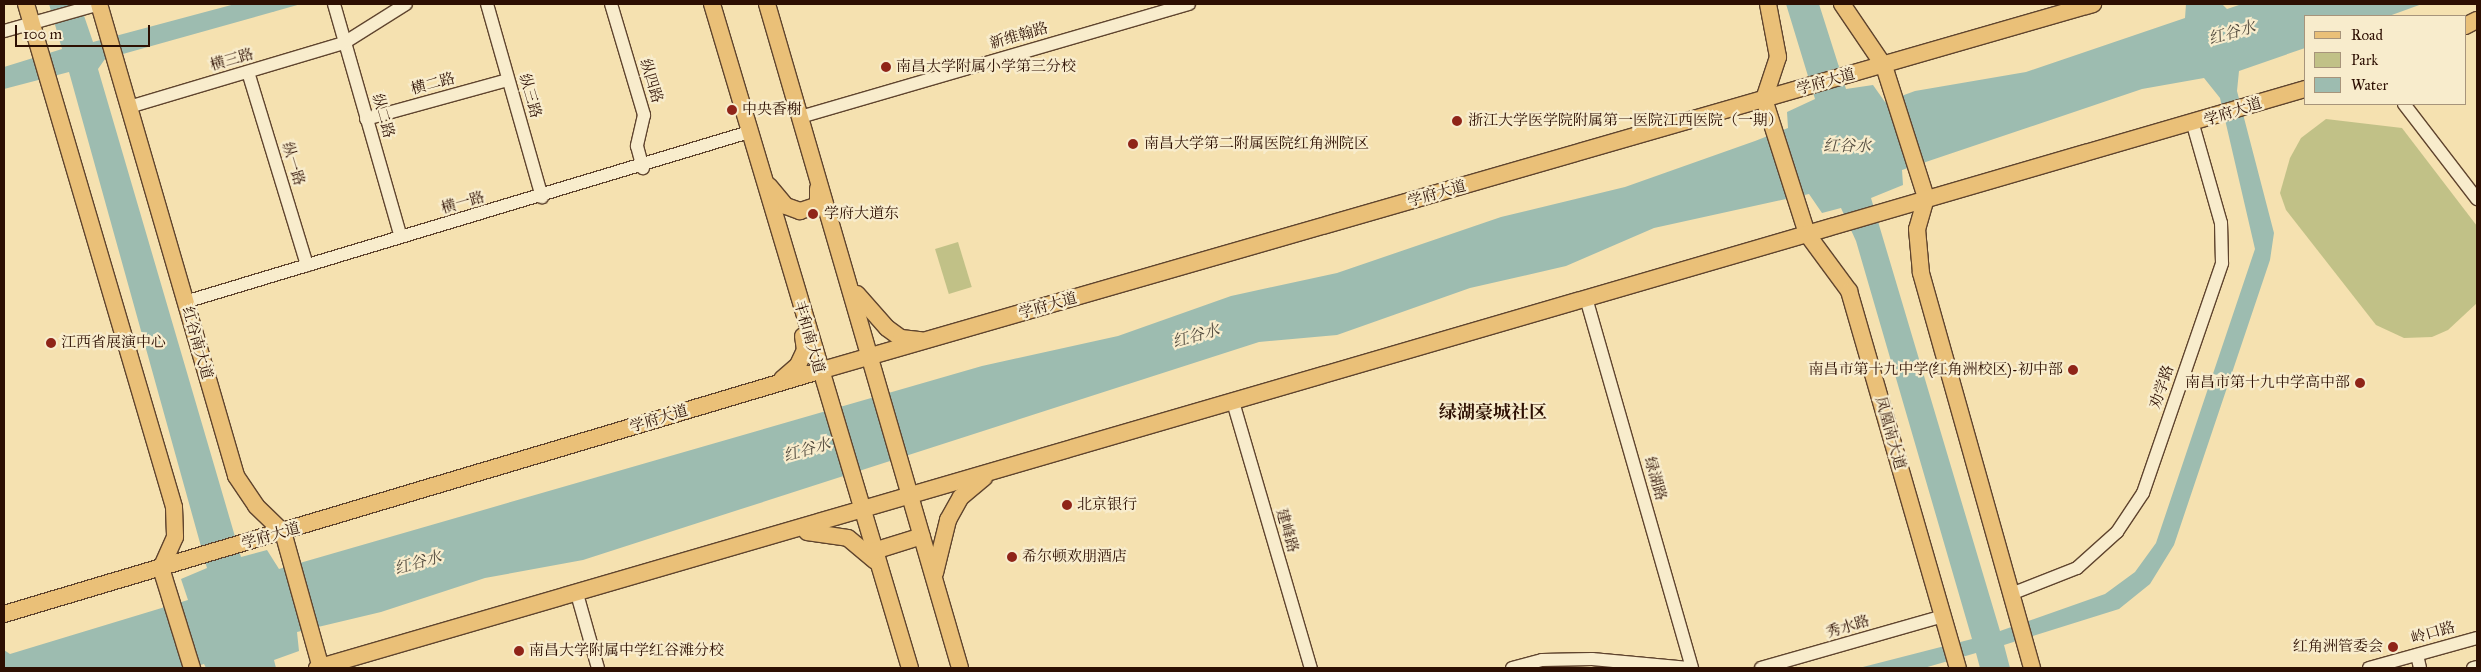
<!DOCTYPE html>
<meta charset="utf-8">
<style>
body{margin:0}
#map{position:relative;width:2481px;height:672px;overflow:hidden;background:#f5e1b0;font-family:"IM FELL Great Primer","Noto Serif SC",serif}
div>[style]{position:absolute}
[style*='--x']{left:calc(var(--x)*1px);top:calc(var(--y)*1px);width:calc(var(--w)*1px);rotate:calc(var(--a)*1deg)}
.green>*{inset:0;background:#c1c187;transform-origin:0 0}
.water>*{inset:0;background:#9dbcb0}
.roads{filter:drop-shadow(1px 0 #5f442e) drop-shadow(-1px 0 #5f442e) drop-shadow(0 1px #5f442e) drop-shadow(0 -1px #5f442e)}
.minor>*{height:12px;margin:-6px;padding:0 6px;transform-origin:6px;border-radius:6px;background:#f8eccc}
.major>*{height:16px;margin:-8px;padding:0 8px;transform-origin:8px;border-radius:8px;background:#eac078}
.dots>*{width:14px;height:14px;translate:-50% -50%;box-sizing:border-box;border:2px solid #f8eccc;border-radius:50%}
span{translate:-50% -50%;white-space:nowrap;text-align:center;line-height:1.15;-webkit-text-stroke:4.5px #f8eccc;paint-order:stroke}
.street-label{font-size:15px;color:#2d0f02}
.poi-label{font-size:15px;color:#2d0f02}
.left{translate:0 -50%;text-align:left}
.right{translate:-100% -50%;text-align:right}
.water-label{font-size:16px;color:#544c3f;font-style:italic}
.quarter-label{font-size:18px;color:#2d0f02;font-weight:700}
.frame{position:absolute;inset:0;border:5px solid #2d0f02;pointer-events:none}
.legend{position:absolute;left:2304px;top:15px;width:162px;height:90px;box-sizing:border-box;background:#f8eccc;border:1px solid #a7947b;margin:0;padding:6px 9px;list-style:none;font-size:15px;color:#2d0f02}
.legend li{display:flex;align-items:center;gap:10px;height:25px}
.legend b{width:25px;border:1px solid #a7947b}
.scale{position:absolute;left:15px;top:25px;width:135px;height:22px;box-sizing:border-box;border:2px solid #2d0f02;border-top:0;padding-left:6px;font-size:15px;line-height:18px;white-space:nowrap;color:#2d0f02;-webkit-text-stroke:4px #f8eccc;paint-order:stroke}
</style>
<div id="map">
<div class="green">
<i style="clip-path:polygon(2326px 119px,2402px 128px,2477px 226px,2477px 303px,2448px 330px,2432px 337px,2404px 338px,2376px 325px,2286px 210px,2280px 193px,2290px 158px,2301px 138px)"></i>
<i style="left:958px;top:242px;width:47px;height:24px;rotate:73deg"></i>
</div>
<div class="water">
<i style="clip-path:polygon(evenodd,49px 4px,80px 4px,93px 42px,235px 4px,301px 4px,105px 59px,98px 69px,241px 557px,267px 550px,279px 569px,982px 366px,1118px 336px,1231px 296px,1337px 273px,1501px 217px,1625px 187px,1755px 141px,1788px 128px,1787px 112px,1815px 99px,1786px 4px,1819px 4px,1846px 89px,1873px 85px,1885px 102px,1915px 91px,2026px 72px,2185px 18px,2186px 4px,2222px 4px,2227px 9px,2242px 4px,2422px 4px,2389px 16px,2305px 16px,2305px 48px,2239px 71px,2237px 91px,2274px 233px,2270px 260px,2174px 545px,2150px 584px,2119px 609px,2004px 645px,2010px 668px,1980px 668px,1976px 653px,1924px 668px,1859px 668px,1972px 639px,1856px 241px,1841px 208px,1822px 213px,1809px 194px,1654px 228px,1566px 266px,1470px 288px,1337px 335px,1259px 342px,583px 560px,485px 578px,381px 612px,297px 632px,299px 651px,274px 660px,276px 668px,206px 668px,204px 664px,189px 668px,4px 668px,4px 650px,10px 654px,188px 600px,181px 579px,207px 568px,69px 72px,4px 89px,4px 67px,62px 49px,49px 4px,2204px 78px,2220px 98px,2255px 249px,2156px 543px,2135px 572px,2105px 594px,2000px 631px,1871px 198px,1903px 185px,1902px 170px,2142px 89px,2204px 78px)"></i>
</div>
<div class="roads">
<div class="minor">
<i style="--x:334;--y:4;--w:242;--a:74"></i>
<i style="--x:487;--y:4;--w:201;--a:74.1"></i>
<i style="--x:611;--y:4;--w:116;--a:73.4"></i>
<i style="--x:644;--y:115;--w:32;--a:103"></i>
<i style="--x:637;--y:146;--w:23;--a:75"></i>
<i style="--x:4;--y:31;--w:100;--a:-15.7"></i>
<i style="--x:248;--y:72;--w:202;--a:73"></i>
<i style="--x:2404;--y:104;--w:120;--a:52.5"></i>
<i style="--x:129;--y:107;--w:224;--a:-16.6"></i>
<i style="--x:344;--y:43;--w:73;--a:-32.2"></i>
<i style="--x:800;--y:117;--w:405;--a:-16.2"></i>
<i style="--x:366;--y:119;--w:147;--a:-15.4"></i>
<i style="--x:1586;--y:298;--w:385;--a:74"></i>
<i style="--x:185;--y:302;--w:589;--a:-16.77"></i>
<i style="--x:1233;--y:402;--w:277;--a:73.7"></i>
<i style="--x:577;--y:594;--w:77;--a:74.2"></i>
<i style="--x:2011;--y:594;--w:71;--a:-21.5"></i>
<i style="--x:2077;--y:568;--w:54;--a:-42"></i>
<i style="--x:2117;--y:532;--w:47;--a:-56.3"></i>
<i style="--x:2143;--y:493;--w:243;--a:-71"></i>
<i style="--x:2222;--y:263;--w:40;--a:-91.4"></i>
<i style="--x:2221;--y:223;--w:102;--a:-105.9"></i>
<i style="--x:2417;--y:655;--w:13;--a:77"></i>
<i style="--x:1512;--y:668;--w:31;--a:-15"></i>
<i style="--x:1542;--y:660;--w:50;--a:-1.1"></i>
<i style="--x:1592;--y:659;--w:97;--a:5.3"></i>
<i style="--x:1761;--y:668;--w:190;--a:-15.9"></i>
<i style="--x:2369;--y:668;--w:112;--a:-15.5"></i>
<i style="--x:2473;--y:668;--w:4;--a:-14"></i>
</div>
<div class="major">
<i style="--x:26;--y:4;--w:524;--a:73.6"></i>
<i style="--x:174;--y:507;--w:30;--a:88"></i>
<i style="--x:175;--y:537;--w:34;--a:114"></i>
<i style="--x:161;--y:568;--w:105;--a:72.8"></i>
<i style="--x:99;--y:4;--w:491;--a:73.8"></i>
<i style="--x:236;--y:476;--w:36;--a:56"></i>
<i style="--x:256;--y:506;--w:37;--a:44"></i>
<i style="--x:283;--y:532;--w:141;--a:74.4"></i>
<i style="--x:712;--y:4;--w:693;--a:73.4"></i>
<i style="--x:767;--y:4;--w:691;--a:73.79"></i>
<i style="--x:1768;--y:4;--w:54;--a:79.3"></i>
<i style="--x:1778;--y:57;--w:44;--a:108.4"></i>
<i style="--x:1764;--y:99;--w:142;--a:72.3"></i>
<i style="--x:1807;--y:234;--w:71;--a:53.6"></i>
<i style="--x:1849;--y:291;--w:392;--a:73.9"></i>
<i style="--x:1842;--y:4;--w:75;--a:55.9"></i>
<i style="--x:1884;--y:66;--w:139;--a:72.3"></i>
<i style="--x:1926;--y:198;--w:32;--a:106"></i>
<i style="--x:1917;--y:229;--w:44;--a:84.8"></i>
<i style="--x:1921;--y:273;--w:410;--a:74.3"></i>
<i style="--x:2465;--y:26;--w:13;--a:-27"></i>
<i style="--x:769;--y:186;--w:26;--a:50"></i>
<i style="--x:786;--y:206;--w:15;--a:20"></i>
<i style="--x:800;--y:211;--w:19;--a:-18"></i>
<i style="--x:818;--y:205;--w:16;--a:-90"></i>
<i style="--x:857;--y:294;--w:45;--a:48.6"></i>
<i style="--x:887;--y:328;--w:17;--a:36"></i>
<i style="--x:901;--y:338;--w:20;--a:6"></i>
<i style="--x:782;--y:379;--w:21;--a:-41"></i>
<i style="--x:798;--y:365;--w:17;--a:-65"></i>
<i style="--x:805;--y:350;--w:14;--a:-98"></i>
<i style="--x:807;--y:532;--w:41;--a:8.3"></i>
<i style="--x:848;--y:538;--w:35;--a:40"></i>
<i style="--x:874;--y:551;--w:50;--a:-17.4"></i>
<i style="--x:935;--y:573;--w:55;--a:-76.2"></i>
<i style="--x:948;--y:520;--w:26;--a:-61"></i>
<i style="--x:961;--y:497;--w:30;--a:-40"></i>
<i style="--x:4;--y:614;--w:850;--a:-16.6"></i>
<i style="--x:819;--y:371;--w:1326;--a:-16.07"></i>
<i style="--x:317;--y:668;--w:2071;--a:-16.24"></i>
</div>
</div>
<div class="dots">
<i style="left:886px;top:67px;background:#8f2418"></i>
<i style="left:732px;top:110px;background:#8f2418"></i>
<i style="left:1457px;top:121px;background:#8f2418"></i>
<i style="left:1133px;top:144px;background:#8f2418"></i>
<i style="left:813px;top:214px;background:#8f2418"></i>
<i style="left:51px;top:343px;background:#8f2418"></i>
<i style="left:2073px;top:370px;background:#8f2418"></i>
<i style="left:2360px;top:383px;background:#8f2418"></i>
<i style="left:1067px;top:505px;background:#8f2418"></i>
<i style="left:1012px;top:557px;background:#8f2418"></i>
<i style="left:2393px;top:647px;background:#8f2418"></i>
<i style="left:519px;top:651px;background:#8f2418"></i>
</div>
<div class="street-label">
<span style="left:1019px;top:36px;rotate:-16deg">新维翰路</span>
<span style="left:232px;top:60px;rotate:-16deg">横三路</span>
<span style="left:651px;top:81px;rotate:73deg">纵四路</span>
<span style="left:1826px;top:82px;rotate:-16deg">学府大道</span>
<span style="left:433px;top:84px;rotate:-15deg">横二路</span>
<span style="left:530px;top:96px;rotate:74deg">纵三路</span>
<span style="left:2233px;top:112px;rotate:-18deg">学府大道</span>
<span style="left:383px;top:116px;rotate:74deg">纵二路</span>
<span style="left:293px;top:164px;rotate:73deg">纵一路</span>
<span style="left:1437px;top:194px;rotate:-16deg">学府大道</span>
<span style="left:463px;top:203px;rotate:-16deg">横一路</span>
<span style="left:1048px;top:306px;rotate:-16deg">学府大道</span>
<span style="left:809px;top:337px;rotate:74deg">丰和南大道</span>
<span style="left:197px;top:343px;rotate:74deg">红谷南大道</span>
<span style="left:2162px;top:387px;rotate:-71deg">劝学路</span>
<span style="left:659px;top:419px;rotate:-17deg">学府大道</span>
<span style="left:1890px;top:433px;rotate:74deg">凤凰南大道</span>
<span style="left:1655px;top:479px;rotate:74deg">绿湖路</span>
<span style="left:1287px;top:531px;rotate:74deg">建峰路</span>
<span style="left:271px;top:536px;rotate:-16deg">学府大道</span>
<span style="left:1848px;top:627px;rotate:-17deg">秀水路</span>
<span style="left:2433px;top:633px;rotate:-16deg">岭口路</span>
</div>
<div class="poi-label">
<span class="left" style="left:896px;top:67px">南昌大学附属小学第三分校</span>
<span class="left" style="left:742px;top:110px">中央香榭</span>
<span class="left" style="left:1468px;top:121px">浙江大学医学院附属第一医院江西医院（一期）</span>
<span class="left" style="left:1144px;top:144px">南昌大学第二附属医院红角洲院区</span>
<span class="left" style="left:824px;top:214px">学府大道东</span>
<span class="left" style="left:61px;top:343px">江西省展演中心</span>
<span class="right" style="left:2063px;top:370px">南昌市第十九中学(红角洲校区)-初中部</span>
<span class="right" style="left:2350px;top:383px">南昌市第十九中学高中部</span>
<span class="left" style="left:1077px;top:505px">北京银行</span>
<span class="left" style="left:1022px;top:557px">希尔顿欢朋酒店</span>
<span class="right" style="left:2383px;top:647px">红角洲管委会</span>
<span class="left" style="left:529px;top:651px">南昌大学附属中学红谷滩分校</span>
</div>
<div class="water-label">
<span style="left:2232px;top:33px;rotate:-16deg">红谷水</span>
<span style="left:1847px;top:146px">红谷水</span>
<span style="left:1196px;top:336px;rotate:-16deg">红谷水</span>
<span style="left:807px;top:450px;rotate:-16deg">红谷水</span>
<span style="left:418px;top:563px;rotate:-16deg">红谷水</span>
</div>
<div class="quarter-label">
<span style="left:1493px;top:412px">绿湖豪城社区</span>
</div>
<div class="frame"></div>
<ul class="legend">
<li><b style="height:6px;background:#eac078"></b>Road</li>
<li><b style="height:14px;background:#c1c187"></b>Park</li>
<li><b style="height:14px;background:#9dbcb0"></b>Water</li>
</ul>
<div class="scale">100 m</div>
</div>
